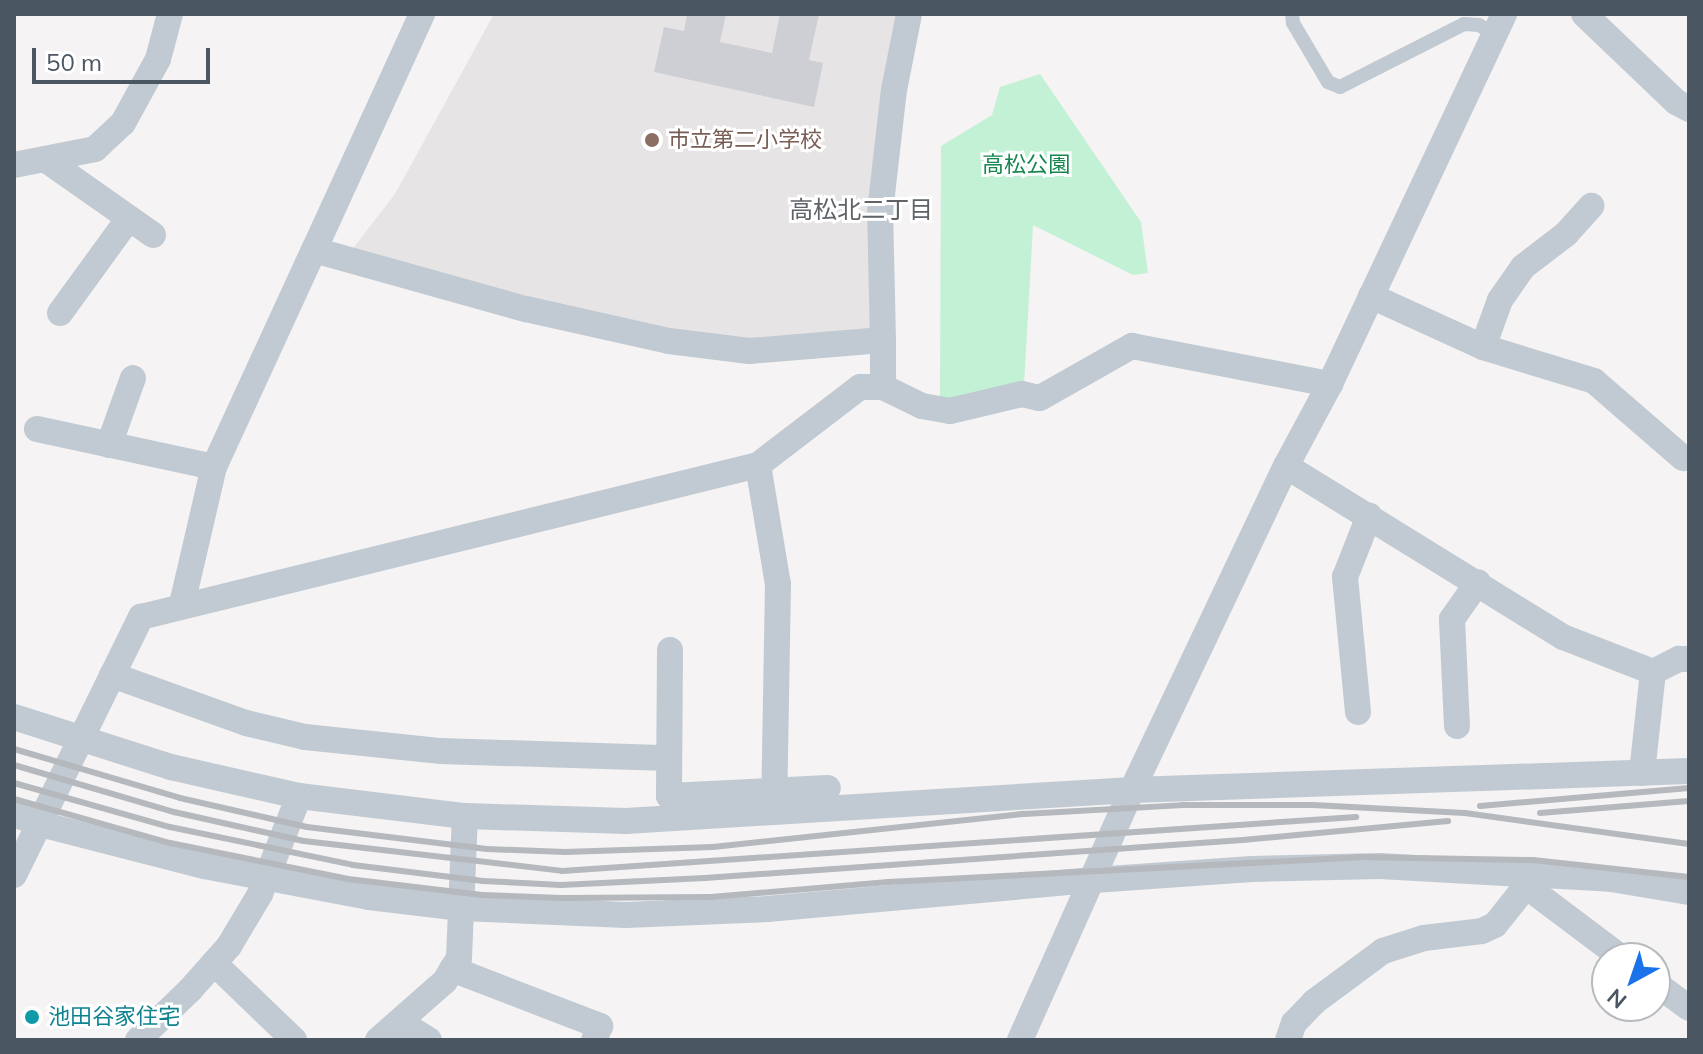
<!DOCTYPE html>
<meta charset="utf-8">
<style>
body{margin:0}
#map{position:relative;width:1703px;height:1054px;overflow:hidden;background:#f5f3f3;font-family:Mulish,"Noto Sans JP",sans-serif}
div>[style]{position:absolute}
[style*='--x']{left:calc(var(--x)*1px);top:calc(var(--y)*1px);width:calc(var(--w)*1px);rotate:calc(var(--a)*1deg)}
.education>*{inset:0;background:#e6e4e5}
.green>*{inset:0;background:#c3f1d5}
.building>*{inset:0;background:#cdcfd5}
.service>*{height:14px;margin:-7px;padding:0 7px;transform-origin:7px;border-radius:7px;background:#c1cad2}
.minor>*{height:26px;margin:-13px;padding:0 13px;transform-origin:13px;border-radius:13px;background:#c1cad2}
.rail>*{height:6px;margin:-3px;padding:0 3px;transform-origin:3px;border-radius:3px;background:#b5b8bd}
.dots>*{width:22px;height:22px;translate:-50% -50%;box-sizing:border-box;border:4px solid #fff;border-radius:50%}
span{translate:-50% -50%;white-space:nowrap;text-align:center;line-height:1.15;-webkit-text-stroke:6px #fff;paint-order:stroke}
.education-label{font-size:22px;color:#785e54}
.left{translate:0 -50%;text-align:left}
.park-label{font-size:22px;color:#17864f}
.culture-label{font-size:22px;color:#0d838f}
.neighbourhood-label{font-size:24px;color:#5f6368}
.frame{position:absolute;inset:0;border:16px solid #4a5661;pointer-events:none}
.north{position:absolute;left:1591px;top:942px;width:80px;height:80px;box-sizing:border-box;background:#fff;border:2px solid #b7bbc0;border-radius:50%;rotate:220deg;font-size:22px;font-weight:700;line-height:32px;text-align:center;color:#4a5661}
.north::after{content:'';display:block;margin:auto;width:28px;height:36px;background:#1a73e8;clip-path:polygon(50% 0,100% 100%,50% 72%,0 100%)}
.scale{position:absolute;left:32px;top:48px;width:178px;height:36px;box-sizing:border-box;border:4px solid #4a5661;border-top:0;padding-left:10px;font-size:24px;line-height:28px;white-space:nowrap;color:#4a5661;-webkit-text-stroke:6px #fff;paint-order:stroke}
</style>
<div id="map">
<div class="education">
<i style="clip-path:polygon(494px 14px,899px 14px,878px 320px,869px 331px,747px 340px,667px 331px,528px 302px,351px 251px,395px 194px)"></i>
</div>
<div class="green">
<i style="clip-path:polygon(1040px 74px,1141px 222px,1148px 273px,1133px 275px,1033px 225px,1024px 385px,940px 402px,941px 146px,992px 115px,1000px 87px)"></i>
</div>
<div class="building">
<i style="clip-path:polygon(687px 14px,726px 14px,720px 42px,772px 53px,780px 14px,819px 14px,809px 60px,823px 63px,814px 107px,654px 72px,664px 27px,684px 31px)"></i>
</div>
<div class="service">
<i style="--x:1292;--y:14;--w:9;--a:84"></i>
<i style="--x:1293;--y:23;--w:69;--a:59.3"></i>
<i style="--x:1328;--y:82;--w:13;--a:23"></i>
<i style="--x:1340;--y:87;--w:139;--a:-26.9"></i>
<i style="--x:1464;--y:24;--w:15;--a:4"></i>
<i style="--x:1479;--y:25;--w:17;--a:31"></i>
</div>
<div class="minor">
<i style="--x:1584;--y:14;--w:127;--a:43.7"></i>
<i style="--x:1676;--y:102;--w:15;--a:28"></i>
<i style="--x:45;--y:159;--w:132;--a:35.1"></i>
<i style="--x:14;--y:165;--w:83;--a:-11.2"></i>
<i style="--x:95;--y:149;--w:38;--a:-43"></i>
<i style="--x:123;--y:123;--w:73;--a:-61.3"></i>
<i style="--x:158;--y:59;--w:47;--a:-75.1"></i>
<i style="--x:314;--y:250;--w:260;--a:-65.4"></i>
<i style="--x:1371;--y:296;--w:123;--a:24.5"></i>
<i style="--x:1483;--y:347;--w:116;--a:17"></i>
<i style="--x:1594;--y:381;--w:118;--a:40.9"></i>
<i style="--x:60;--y:313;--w:117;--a:-54"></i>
<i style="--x:883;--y:340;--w:128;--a:-91.3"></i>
<i style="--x:880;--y:212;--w:123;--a:-83.5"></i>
<i style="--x:894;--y:90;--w:77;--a:-78.8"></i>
<i style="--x:1483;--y:347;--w:50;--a:-70.1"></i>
<i style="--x:1500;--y:300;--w:40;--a:-55.1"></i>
<i style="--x:1523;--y:267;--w:54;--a:-37.5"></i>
<i style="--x:1566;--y:234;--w:38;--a:-48"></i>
<i style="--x:37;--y:429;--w:181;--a:12.1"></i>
<i style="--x:109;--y:445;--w:71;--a:-70.3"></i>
<i style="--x:758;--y:465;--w:121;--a:80.5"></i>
<i style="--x:778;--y:584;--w:227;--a:91"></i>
<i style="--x:1286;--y:466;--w:326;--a:31.7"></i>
<i style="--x:1563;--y:637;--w:97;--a:21.3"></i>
<i style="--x:1653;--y:672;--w:29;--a:-27"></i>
<i style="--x:1679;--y:659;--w:10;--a:0"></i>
<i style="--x:182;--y:604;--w:141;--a:-76.9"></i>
<i style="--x:214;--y:467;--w:239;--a:-65.3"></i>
<i style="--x:314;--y:250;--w:220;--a:15.6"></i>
<i style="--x:526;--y:309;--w:147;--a:12.6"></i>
<i style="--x:669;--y:341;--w:81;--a:7.1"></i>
<i style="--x:749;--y:351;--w:134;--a:-4.7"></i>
<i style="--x:883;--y:340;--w:47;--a:90"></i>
<i style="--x:670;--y:650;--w:146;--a:90.4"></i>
<i style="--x:669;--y:796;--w:159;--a:-2.9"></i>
<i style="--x:112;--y:675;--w:142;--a:19.7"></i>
<i style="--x:246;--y:723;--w:61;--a:13.3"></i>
<i style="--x:305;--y:737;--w:137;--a:5.9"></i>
<i style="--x:441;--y:751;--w:227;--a:1.8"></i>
<i style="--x:1358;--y:712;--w:136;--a:-95.5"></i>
<i style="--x:1345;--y:577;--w:66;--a:-68.5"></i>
<i style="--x:14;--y:717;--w:165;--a:17.7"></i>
<i style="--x:171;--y:767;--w:131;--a:12.8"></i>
<i style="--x:299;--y:796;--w:167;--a:6.9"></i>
<i style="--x:465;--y:816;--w:161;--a:1.8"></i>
<i style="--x:626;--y:821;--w:507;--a:-3.51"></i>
<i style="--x:1132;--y:790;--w:557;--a:-1.95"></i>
<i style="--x:1457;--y:726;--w:107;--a:-92.7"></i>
<i style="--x:1452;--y:619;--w:45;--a:-54.9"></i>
<i style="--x:1642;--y:773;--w:102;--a:-83.8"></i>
<i style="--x:14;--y:814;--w:28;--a:21"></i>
<i style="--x:40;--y:824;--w:169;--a:14.4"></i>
<i style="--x:204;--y:866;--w:168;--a:10.6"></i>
<i style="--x:369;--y:897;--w:93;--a:6.8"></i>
<i style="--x:461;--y:908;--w:165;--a:2.4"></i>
<i style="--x:626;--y:915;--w:141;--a:-2.4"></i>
<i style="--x:767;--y:909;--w:328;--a:-5.1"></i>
<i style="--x:1094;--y:880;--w:158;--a:-4"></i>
<i style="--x:1252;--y:869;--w:128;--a:-1.3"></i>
<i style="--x:1380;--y:866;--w:231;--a:3.2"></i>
<i style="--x:1611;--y:879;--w:79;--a:9.5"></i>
<i style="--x:14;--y:875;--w:288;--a:-63.8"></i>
<i style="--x:141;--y:617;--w:635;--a:-13.84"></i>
<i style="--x:758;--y:465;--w:128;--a:-37.4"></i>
<i style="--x:860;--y:387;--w:23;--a:0"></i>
<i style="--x:883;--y:387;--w:43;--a:26"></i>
<i style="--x:922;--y:406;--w:28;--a:10"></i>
<i style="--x:950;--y:411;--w:74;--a:-13.3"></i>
<i style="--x:1022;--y:394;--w:18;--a:13"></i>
<i style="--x:1040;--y:398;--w:106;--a:-29.5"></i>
<i style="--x:1132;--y:346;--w:202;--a:10.9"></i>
<i style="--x:1526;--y:886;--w:120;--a:36.9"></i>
<i style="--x:214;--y:963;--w:111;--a:43.9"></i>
<i style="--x:452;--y:969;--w:159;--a:21.1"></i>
<i style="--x:600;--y:1026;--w:15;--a:113"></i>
<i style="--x:1655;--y:983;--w:42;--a:36.3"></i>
<i style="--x:400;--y:1022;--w:34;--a:32"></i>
<i style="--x:138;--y:1040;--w:72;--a:-43.9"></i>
<i style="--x:190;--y:990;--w:59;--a:-48.4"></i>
<i style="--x:229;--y:946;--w:61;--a:-59.2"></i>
<i style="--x:260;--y:894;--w:105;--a:-68.3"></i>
<i style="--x:378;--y:1040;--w:89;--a:-41.4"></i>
<i style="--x:445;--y:981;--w:27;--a:-59"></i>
<i style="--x:459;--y:958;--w:142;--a:-87.6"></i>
<i style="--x:1020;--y:1040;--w:274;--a:-65.9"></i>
<i style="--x:1132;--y:790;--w:359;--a:-64.6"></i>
<i style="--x:1286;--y:466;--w:93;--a:-61.8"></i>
<i style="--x:1330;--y:384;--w:409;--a:-64.8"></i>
<i style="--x:1288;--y:1040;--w:18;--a:-71"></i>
<i style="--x:1294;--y:1023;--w:29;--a:-46"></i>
<i style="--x:1314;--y:1002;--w:86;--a:-36.5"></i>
<i style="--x:1383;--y:951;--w:43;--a:-17.6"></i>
<i style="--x:1424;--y:938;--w:58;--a:-6.9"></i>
<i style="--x:1482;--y:931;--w:14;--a:-25"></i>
<i style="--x:1495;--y:925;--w:50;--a:-51.5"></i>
<i style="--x:1526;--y:886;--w:11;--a:-100"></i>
</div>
<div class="rail">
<i style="--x:14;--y:749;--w:173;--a:16.4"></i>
<i style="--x:180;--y:798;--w:130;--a:12.9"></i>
<i style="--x:307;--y:827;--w:181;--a:7"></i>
<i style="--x:487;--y:849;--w:78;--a:2.2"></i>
<i style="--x:565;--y:852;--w:148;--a:-1.9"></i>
<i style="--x:713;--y:847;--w:313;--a:-6.1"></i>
<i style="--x:1024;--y:814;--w:159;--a:-3.2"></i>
<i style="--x:1183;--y:805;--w:130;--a:0"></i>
<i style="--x:1313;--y:805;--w:152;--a:3"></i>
<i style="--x:1465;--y:813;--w:226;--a:7.9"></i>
<i style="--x:14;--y:765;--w:167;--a:16.4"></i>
<i style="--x:174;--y:812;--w:133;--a:12.6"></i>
<i style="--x:304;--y:841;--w:260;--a:6.6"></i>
<i style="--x:562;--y:871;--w:796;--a:-3.89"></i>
<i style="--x:14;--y:783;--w:162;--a:15.8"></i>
<i style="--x:170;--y:827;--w:187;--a:11.7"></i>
<i style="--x:353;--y:865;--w:131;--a:7"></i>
<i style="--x:483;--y:881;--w:78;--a:2.9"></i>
<i style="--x:561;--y:885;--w:144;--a:-2.8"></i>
<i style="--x:705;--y:878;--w:539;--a:-4.04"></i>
<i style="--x:1243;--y:840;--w:206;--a:-5.3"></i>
<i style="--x:14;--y:799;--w:162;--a:15.8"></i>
<i style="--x:170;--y:843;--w:182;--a:11.4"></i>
<i style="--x:348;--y:879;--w:135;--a:6.8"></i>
<i style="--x:482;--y:895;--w:80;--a:2.1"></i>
<i style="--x:562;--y:898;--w:149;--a:-0.4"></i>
<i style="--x:711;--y:897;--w:178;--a:-4.8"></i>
<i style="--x:888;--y:882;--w:471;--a:-3"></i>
<i style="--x:1358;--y:857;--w:175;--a:1"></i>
<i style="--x:1533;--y:860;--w:157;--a:6.2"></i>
<i style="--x:1480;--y:806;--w:210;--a:-4.9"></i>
<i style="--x:1540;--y:813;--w:149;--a:-4.6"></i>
</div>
<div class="dots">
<i style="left:652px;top:140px;background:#8d6e63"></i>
<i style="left:32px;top:1017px;background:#0f9aa8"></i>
</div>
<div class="education-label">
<span class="left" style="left:668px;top:140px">市立第二小学校</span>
</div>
<div class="park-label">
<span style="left:1026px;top:165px">高松公園</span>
</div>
<div class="culture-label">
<span class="left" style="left:48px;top:1017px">池田谷家住宅</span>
</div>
<div class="neighbourhood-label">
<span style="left:861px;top:210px">高松北二丁目</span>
</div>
<div class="frame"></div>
<div class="north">N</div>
<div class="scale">50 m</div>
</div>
